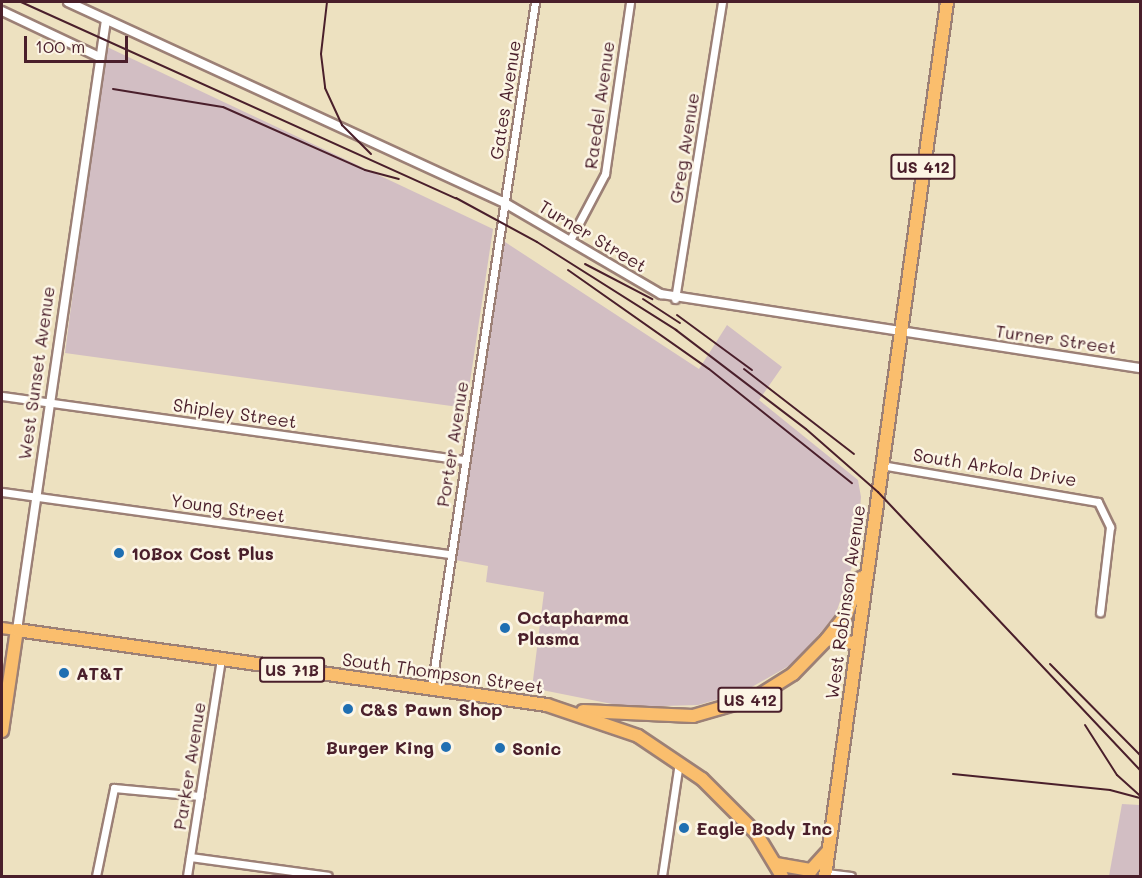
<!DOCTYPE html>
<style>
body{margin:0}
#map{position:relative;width:1142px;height:878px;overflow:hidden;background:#ede1c0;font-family:Mali,sans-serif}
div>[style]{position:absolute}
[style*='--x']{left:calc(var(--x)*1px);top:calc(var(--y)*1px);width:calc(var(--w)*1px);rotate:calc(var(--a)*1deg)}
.industrial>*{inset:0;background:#d2bec3}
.roads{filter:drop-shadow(2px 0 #9c8076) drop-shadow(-2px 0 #9c8076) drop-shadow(0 2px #9c8076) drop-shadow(0 -2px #9c8076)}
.minor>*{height:7px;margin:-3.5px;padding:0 3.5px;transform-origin:3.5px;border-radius:3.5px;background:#fff}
.tertiary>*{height:8px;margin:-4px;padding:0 4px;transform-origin:4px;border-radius:4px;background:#fff}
.primary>*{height:10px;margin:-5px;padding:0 5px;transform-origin:5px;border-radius:5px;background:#fabe6d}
.trunk>*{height:12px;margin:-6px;padding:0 6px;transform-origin:6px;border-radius:6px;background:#fabe6d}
.rail>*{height:2px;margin:-1px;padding:0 1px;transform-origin:1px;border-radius:1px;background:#4a1f2b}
.dots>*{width:16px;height:16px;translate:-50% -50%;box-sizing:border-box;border:3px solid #fcf5e5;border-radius:50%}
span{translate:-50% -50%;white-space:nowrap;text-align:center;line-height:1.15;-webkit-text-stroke:5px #fcf5e5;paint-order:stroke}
.shield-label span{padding:2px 4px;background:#fcf5e5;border:2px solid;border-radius:4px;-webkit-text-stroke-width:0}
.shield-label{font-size:16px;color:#4a1f2b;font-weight:700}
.street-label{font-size:18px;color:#4a1f2b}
.poi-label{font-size:18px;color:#4a1f2b;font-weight:700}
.left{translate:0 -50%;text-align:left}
.right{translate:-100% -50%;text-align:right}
.frame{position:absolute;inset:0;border:3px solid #4a1f2b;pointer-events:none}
.scale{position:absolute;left:24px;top:36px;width:104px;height:27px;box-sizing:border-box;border:3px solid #4a1f2b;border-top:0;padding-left:8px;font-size:18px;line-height:21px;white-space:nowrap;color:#4a1f2b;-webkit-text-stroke:4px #fcf5e5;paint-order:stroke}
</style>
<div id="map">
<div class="industrial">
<i style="clip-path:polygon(105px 46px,493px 229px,466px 408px,65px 353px)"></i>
<i style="clip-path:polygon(502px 240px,699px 369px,727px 325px,782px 367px,759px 400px,858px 480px,861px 497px,856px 555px,835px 616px,794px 663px,743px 692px,698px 705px,627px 707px,532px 688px,544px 592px,486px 582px,488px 566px,455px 560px)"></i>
<i style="clip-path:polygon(1122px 804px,1140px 805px,1140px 876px,1109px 876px)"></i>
</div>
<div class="roads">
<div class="minor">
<i style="--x:570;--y:240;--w:75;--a:-62.1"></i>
<i style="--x:605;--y:174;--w:174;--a:-81.7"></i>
<i style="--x:675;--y:299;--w:301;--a:-81"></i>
<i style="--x:2;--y:396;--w:466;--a:7.9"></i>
<i style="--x:881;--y:465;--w:220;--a:9.7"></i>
<i style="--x:1098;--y:502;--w:28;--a:64"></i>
<i style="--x:1110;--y:527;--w:86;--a:96.7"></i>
<i style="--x:2;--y:492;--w:452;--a:7.9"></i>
<i style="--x:431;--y:689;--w:695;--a:-81.39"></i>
<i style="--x:190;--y:857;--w:139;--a:7.8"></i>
<i style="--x:826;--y:873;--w:25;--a:7"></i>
<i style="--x:96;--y:876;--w:90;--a:-78.4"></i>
<i style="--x:114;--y:788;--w:86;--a:5.3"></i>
<i style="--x:187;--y:876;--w:219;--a:-81.1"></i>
<i style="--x:662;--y:876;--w:115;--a:-81.5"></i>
</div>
<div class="tertiary">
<i style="--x:68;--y:2;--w:481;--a:24.7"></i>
<i style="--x:505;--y:203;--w:181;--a:30.3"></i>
<i style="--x:661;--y:294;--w:485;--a:8.8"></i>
<i style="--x:2;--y:11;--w:105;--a:25.3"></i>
<i style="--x:17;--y:630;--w:616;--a:-81.7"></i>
</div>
<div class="primary">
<i style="--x:2;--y:628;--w:15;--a:8"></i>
</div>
<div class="trunk">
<i style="--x:827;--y:639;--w:30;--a:9"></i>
<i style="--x:583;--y:711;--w:110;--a:2.6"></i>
<i style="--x:693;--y:716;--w:65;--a:-16.2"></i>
<i style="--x:755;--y:698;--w:45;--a:-32.3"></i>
<i style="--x:793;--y:674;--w:49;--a:-45.8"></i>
<i style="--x:827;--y:639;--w:31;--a:-52"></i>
<i style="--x:846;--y:615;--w:40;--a:-68"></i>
<i style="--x:2;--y:731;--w:102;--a:-81.6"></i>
<i style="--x:17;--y:630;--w:535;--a:8.05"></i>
<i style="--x:547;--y:705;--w:96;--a:18.8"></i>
<i style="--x:638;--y:736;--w:77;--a:33.9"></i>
<i style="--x:702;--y:779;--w:76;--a:45"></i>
<i style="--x:756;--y:833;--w:50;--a:58.8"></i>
<i style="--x:776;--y:864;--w:36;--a:10"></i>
<i style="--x:811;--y:870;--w:24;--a:-48"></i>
<i style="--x:825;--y:876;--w:882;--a:-82.05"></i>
</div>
</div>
<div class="rail">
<i style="--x:21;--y:2;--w:477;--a:24.3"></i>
<i style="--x:456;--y:198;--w:92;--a:28.5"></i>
<i style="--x:537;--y:242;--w:165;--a:32.3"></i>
<i style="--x:676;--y:330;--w:163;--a:37.3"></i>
<i style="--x:806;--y:429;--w:96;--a:41.2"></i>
<i style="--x:878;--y:492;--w:382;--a:46.7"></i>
<i style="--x:327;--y:2;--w:52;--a:96.6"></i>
<i style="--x:321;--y:54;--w:34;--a:83"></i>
<i style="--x:325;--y:88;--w:41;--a:65.3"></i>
<i style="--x:342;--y:125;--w:41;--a:45"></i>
<i style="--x:113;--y:89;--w:111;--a:9.3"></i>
<i style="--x:223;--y:107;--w:155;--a:23.9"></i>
<i style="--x:365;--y:170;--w:35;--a:15"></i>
<i style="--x:585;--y:264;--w:76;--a:27.6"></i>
<i style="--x:568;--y:270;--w:172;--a:35.1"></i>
<i style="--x:709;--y:369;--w:183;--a:38.6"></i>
<i style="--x:643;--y:299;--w:44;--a:33"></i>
<i style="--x:677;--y:315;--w:93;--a:36.3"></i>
<i style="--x:744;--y:369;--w:139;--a:37.7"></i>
<i style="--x:1050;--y:664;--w:128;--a:45.3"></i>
<i style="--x:1085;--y:725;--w:59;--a:57.4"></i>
<i style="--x:1117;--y:775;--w:31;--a:42"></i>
<i style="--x:953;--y:774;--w:158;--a:5.8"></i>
<i style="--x:1110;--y:790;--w:31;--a:15"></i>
</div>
<div class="dots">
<i style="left:119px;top:553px;background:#1f6fb2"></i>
<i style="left:505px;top:628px;background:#1f6fb2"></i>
<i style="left:64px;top:673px;background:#1f6fb2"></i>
<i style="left:348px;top:709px;background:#1f6fb2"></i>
<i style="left:446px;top:747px;background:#1f6fb2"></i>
<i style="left:500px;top:748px;background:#1f6fb2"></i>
<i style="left:684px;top:828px;background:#1f6fb2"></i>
</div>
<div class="shield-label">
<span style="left:923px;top:167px">US 412</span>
<span style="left:292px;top:670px">US 71B</span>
<span style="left:750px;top:700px">US 412</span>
</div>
<div class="street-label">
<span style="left:505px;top:100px;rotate:-81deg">Gates Avenue</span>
<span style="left:599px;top:105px;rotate:-82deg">Raedel Avenue</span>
<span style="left:684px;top:148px;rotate:-81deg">Greg Avenue</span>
<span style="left:593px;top:236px;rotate:31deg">Turner Street</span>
<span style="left:1056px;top:339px;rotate:8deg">Turner Street</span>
<span style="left:36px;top:373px;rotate:-82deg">West Sunset Avenue</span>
<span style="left:235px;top:413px;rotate:8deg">Shipley Street</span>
<span style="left:452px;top:444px;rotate:-81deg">Porter Avenue</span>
<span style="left:995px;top:467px;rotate:9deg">South Arkola Drive</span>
<span style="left:228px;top:508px;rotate:8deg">Young Street</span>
<span style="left:845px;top:602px;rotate:-82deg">West Robinson Avenue</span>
<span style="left:443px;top:673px;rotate:8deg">South Thompson Street</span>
<span style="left:189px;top:766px;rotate:-81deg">Parker Avenue</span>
</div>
<div class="poi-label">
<span class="left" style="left:131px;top:553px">10Box Cost Plus</span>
<span class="left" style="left:517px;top:628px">Octapharma<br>Plasma</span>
<span class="left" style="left:76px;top:673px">AT&amp;T</span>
<span class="left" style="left:360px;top:709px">C&amp;S Pawn Shop</span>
<span class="right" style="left:434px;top:747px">Burger King</span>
<span class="left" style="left:512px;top:748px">Sonic</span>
<span class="left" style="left:696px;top:828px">Eagle Body Inc</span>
</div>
<div class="frame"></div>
<div class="scale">100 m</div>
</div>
